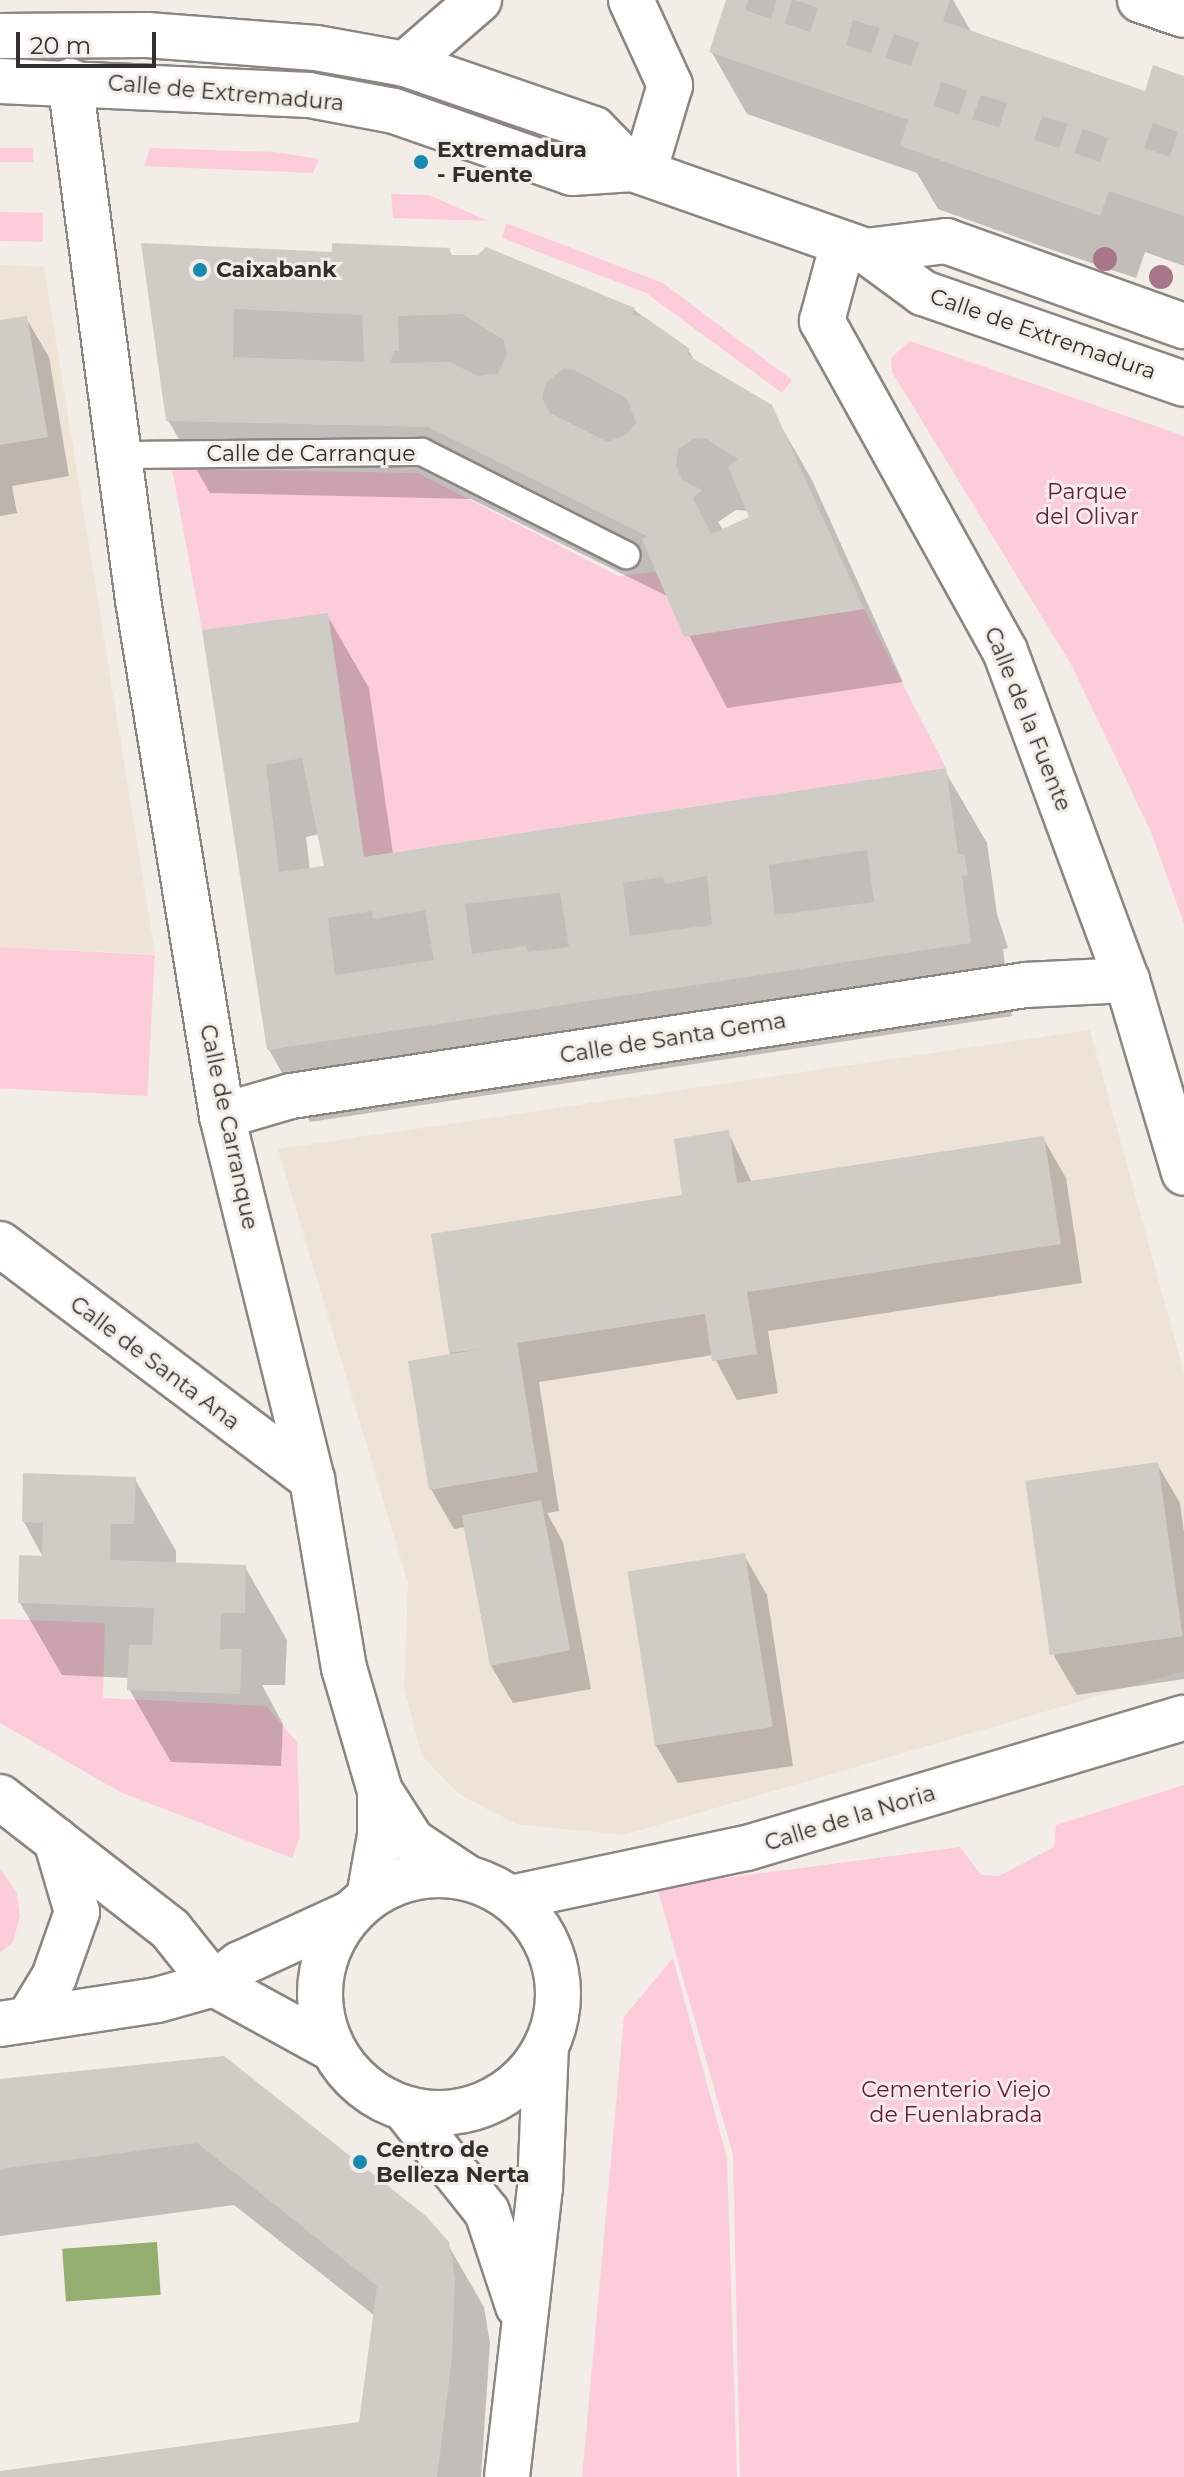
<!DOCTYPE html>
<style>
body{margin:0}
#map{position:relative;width:1184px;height:2477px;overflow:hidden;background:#f3ede7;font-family:Montserrat,sans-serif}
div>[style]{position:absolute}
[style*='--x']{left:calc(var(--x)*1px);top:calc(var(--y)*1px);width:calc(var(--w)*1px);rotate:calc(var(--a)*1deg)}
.built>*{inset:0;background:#efe2d7}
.green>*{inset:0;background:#fdccdb;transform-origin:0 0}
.water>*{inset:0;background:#94ae70;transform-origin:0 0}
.shadow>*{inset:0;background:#0003}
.building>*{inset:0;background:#ceccc5;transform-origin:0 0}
.roads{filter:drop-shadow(2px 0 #8c8681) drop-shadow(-2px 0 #8c8681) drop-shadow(0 2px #8c8681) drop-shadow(0 -2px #8c8681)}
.lane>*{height:26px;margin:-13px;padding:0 13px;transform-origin:13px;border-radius:13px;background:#fff}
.street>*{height:44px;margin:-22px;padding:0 22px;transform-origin:22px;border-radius:22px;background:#fff}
.street>.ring{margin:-22px;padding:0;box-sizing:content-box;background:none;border:44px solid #fff;border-radius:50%}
.secondary>*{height:44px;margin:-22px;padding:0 22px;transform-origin:22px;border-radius:22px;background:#fff}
.trees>*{width:24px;height:24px;margin:-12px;border-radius:50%;background:#a77789}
.dots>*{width:22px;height:22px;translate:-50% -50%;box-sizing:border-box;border:4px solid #f3ede7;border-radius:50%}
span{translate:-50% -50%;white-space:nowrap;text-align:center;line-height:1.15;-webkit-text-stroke:6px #f3ede7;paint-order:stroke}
.street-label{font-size:22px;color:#322f2d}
.poi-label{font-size:22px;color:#322f2d;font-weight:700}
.left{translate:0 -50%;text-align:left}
.park-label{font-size:22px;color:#69173c}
.scale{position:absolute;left:16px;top:32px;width:140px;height:36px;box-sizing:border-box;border:4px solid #322f2d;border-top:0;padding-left:10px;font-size:24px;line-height:28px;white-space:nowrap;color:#322f2d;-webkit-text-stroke:6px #f3ede7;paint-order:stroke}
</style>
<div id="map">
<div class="built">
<i style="clip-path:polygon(0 265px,44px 267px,155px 954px,0 947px)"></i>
<i style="clip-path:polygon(1090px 1030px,1184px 1373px,1184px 1671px,623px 1835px,516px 1824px,459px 1794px,422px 1756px,404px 1688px,408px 1583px,278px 1149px)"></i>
</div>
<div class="green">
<i style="left:0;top:148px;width:33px;height:14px"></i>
<i style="clip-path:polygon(150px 148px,275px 152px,319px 159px,313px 173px,144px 166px)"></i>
<i style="clip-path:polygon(391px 194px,429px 195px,488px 221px,393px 218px)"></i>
<i style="left:0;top:212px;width:43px;height:29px;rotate:1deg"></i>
<i style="clip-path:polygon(506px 223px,663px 283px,792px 380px,782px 393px,646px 293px,502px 238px)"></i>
<i style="clip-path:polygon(910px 341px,1184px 436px,1184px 924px,1151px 832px,1072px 666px,892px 372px,891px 358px)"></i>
<i style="clip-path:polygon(172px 469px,418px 473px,618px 576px,656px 572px,684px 636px,864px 609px,946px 768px,364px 857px,328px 614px,202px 630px)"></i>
<i style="left:0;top:947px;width:155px;height:141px;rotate:3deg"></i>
<i style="clip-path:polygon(0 1619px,105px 1623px,103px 1698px,266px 1706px,297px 1742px,300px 1837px,292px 1858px,120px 1792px,0 1723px)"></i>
<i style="clip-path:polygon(1184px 1785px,1184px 2477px,740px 2477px,733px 2155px,657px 1887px,960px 1847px,981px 1875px,999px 1876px,1054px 1847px,1056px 1825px)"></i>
<i style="clip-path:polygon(0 1868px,17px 1894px,20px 1916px,13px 1942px,0 1953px)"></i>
<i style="clip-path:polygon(673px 1958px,727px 2158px,737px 2477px,582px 2477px,624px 2017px)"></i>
</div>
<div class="water">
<i style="left:157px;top:2242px;width:53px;height:95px;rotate:86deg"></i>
</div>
<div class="shadow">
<i style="clip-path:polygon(729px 0,953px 0,972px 33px,1146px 93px,1184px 78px,1184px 266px,1145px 252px,1136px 278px,1041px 246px,938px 209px,917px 173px,747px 114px,711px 51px)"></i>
<i style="clip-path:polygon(evenodd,143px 245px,334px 254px,449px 250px,453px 257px,633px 309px,689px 351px,695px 362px,770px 407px,812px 480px,903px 682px,727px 708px,669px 597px,471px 499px,210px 493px,168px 420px,143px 245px,736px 510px,749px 511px,752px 518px,724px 531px,718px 522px,736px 510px)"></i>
<i style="clip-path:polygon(26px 318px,49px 357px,69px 476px,12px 486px,17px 513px,0 516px,0 322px)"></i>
<i style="clip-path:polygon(evenodd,327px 615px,369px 688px,393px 854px,945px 771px,987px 843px,997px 914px,1008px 948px,1003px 949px,1012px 1016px,310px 1122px,269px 1050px,204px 632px,327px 615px,319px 834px,326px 868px,310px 870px,306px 837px,319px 834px)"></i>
<i style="clip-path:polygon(728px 1132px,752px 1183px,1043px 1138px,1066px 1178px,1082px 1283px,768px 1331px,778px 1393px,737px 1400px,713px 1355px,539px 1382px,559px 1511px,547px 1513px,563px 1542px,591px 1689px,513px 1703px,490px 1664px,465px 1527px,454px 1529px,431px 1489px,450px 1352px,685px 1197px)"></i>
<i style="clip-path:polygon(1157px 1464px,1180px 1503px,1184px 1532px,1184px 1679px,1077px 1695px,1054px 1656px)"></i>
<i style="clip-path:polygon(135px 1479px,176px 1551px,176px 1565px,245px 1567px,287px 1640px,285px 1685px,262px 1685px,283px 1724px,281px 1766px,171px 1762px,129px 1689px,130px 1678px,62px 1675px,20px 1603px,44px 1559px,24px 1522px)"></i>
<i style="clip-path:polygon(744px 1555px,767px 1595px,793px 1766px,678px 1783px,655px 1744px)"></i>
<i style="clip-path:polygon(58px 2074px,447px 2243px,484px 2307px,490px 2343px,481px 2477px,0 2477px,361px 2423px,375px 2316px,234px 2205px,0 2236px,0 2082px)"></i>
</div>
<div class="building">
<i style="clip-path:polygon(evenodd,726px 0,748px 0,745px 10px,771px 19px,777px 0,792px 0,785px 23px,810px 32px,818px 8px,796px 0,950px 0,943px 21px,1145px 91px,1153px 65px,1184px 76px,1184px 216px,1109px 191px,1100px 216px,900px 146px,908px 120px,709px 52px,726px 0,853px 20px,880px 28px,871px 53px,846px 45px,853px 20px,726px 0,894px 34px,919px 42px,911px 66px,885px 58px,894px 34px,726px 0,941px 82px,967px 90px,959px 115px,934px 106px,941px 82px,726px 0,981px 95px,1007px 103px,999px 127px,972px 119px,981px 95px,726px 0,1042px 116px,1068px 124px,1059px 148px,1034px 140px,1042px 116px,726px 0,1153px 123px,1178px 132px,1170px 157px,1144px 148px,1153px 123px,726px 0,1083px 129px,1108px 138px,1100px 162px,1074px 153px,1083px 129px)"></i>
<i style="clip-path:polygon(evenodd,141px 243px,332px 252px,332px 243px,450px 248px,450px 255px,478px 255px,486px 247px,635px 308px,632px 315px,643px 316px,690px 349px,687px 354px,694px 359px,772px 405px,864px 609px,684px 637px,642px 539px,647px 536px,428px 427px,166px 421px,141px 243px,234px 309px,362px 315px,364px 362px,233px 357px,234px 309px,141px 243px,462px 314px,504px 340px,507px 354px,498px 373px,478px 376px,449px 362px,390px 363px,394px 351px,399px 351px,398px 316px,462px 314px,141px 243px,563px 369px,575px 370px,627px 399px,636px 422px,626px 435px,607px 442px,550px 413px,542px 398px,546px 383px,563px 369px,141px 243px,694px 438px,707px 439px,738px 459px,728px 467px,749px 517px,711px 534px,693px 498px,702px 490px,682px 480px,676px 466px,678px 449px,694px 438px)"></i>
<i style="clip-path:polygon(27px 316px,48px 437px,0 445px,0 320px)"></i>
<i style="clip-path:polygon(evenodd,328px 613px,364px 857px,946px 768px,958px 854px,964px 854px,968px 875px,962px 876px,971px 943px,267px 1050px,202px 630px,328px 613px,302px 758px,324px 866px,279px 872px,266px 765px,302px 758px,328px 613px,867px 850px,874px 902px,775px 915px,769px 865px,867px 850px,328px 613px,707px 876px,712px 925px,630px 936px,623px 883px,663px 877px,665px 884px,707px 876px,328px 613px,560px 893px,569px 947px,528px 952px,526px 946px,472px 954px,465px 904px,560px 893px,328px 613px,425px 910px,434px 960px,335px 975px,328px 918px,372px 911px,373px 919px,425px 910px)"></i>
<i style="clip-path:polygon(729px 1130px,737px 1183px,1044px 1136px,1061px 1244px,747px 1292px,757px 1354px,712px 1361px,705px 1314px,517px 1343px,538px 1472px,429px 1490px,408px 1361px,482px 1349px,449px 1353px,431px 1234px,682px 1195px,674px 1139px)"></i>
<i style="left:1158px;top:1462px;width:176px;height:134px;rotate:82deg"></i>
<i style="clip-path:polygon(23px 1473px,136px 1477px,134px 1524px,111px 1524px,110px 1560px,246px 1565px,245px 1613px,221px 1613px,220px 1649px,242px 1649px,240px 1694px,127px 1690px,129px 1645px,152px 1645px,154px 1608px,18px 1603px,19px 1555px,42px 1556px,43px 1523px,22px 1522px)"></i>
<i style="left:541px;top:1500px;width:153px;height:81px;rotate:79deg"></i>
<i style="left:745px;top:1553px;width:176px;height:119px;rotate:81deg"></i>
<i style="clip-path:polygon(224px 2056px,426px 2216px,449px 2242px,455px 2279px,452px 2358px,437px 2477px,0 2477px,0 2471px,359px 2422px,377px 2286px,197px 2143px,0 2169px,0 2079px)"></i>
</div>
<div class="roads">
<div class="lane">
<i style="--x:117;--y:455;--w:305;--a:-0.6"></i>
<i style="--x:422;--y:452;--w:229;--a:26.8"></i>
</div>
<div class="street">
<i style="--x:1140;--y:0;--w:46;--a:18.8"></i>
<i style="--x:405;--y:64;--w:98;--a:-40.9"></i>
<i style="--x:70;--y:81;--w:523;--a:82.54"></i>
<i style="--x:138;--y:600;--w:523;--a:80.75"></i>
<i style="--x:222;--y:1116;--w:374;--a:76.1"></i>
<i style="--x:312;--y:1479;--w:192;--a:80.4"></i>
<i style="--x:344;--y:1668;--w:128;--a:73.7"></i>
<i style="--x:380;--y:1791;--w:59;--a:57.4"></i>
<i style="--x:412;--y:1841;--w:65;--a:33.7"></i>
<i style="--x:222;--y:1116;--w:72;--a:-16.2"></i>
<i style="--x:291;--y:1096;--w:743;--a:-8.59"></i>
<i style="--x:1026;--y:985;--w:101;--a:-2.8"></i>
<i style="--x:0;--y:1244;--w:391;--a:37"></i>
<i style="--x:0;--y:1797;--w:215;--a:37.8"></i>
<i style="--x:170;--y:1929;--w:70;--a:51.3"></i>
<i style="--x:214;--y:1984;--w:133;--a:28.7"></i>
<i class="ring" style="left:320px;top:1875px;width:194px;height:194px"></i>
<i style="--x:369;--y:1897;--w:63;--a:-79.9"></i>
<i style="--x:380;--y:1835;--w:44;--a:-90"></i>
<i style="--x:511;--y:1898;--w:241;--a:-12"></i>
<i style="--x:747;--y:1848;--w:456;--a:-16.6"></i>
<i style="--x:28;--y:2020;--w:50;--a:-58.8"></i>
<i style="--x:54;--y:1977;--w:69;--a:-70.5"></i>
<i style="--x:77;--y:1912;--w:75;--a:-106.3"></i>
<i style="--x:0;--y:2024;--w:159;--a:-8.7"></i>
<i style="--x:157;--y:2000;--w:59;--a:-15.7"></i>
<i style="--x:214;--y:1984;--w:33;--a:-38"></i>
<i style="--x:240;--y:1964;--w:120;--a:-24.6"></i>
<i style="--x:405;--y:2109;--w:132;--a:51.5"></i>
<i style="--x:487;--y:2212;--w:99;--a:71.7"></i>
<i style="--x:507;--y:2477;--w:291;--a:-83.5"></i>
<i style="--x:540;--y:2188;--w:141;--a:-87.6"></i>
</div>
<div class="secondary">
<i style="--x:631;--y:0;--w:94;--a:65.4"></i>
<i style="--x:670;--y:85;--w:91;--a:106.6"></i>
<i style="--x:0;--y:36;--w:147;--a:-0.4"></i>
<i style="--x:147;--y:35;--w:169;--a:4.4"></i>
<i style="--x:316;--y:48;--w:90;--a:10.2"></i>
<i style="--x:405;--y:64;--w:200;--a:19"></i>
<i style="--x:594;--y:129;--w:56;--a:45.7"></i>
<i style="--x:0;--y:81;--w:309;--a:2.6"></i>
<i style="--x:309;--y:95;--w:86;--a:10.7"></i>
<i style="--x:394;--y:111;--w:188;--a:19.2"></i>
<i style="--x:572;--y:173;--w:61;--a:-3.8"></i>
<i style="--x:633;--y:169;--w:247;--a:19.4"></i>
<i style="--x:866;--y:251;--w:71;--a:36.4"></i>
<i style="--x:923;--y:293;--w:276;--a:19.2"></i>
<i style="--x:843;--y:243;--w:81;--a:105.1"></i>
<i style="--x:822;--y:321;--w:377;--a:61"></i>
<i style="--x:1005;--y:651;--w:351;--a:69.7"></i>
<i style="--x:1127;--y:980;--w:201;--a:73.5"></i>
<i style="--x:866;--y:251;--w:81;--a:-7.1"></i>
<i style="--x:946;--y:241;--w:253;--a:19.7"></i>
</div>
</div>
<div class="trees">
<i style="left:1105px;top:259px"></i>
<i style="left:1161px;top:277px"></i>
</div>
<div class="dots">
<i style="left:421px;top:162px;background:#158baf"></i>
<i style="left:200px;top:270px;background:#158baf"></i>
<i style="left:360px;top:2162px;background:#158baf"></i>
</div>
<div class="street-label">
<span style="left:226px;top:93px;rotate:5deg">Calle de Extremadura</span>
<span style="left:1043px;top:334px;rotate:19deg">Calle de Extremadura</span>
<span style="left:311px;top:454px">Calle de Carranque</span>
<span style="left:1028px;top:719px;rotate:68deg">Calle de la Fuente</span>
<span style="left:673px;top:1038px;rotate:-9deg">Calle de Santa Gema</span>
<span style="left:229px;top:1127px;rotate:78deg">Calle de Carranque</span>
<span style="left:155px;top:1363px;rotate:37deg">Calle de Santa Ana</span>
<span style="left:850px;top:1818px;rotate:-17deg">Calle de la Noria</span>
</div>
<div class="poi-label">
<span class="left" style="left:437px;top:162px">Extremadura<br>- Fuente</span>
<span class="left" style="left:216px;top:270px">Caixabank</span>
<span class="left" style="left:376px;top:2162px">Centro de<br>Belleza Nerta</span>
</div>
<div class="park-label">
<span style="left:1087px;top:504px">Parque<br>del Olivar</span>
<span style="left:956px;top:2102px">Cementerio Viejo<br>de Fuenlabrada</span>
</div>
<div class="scale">20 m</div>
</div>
